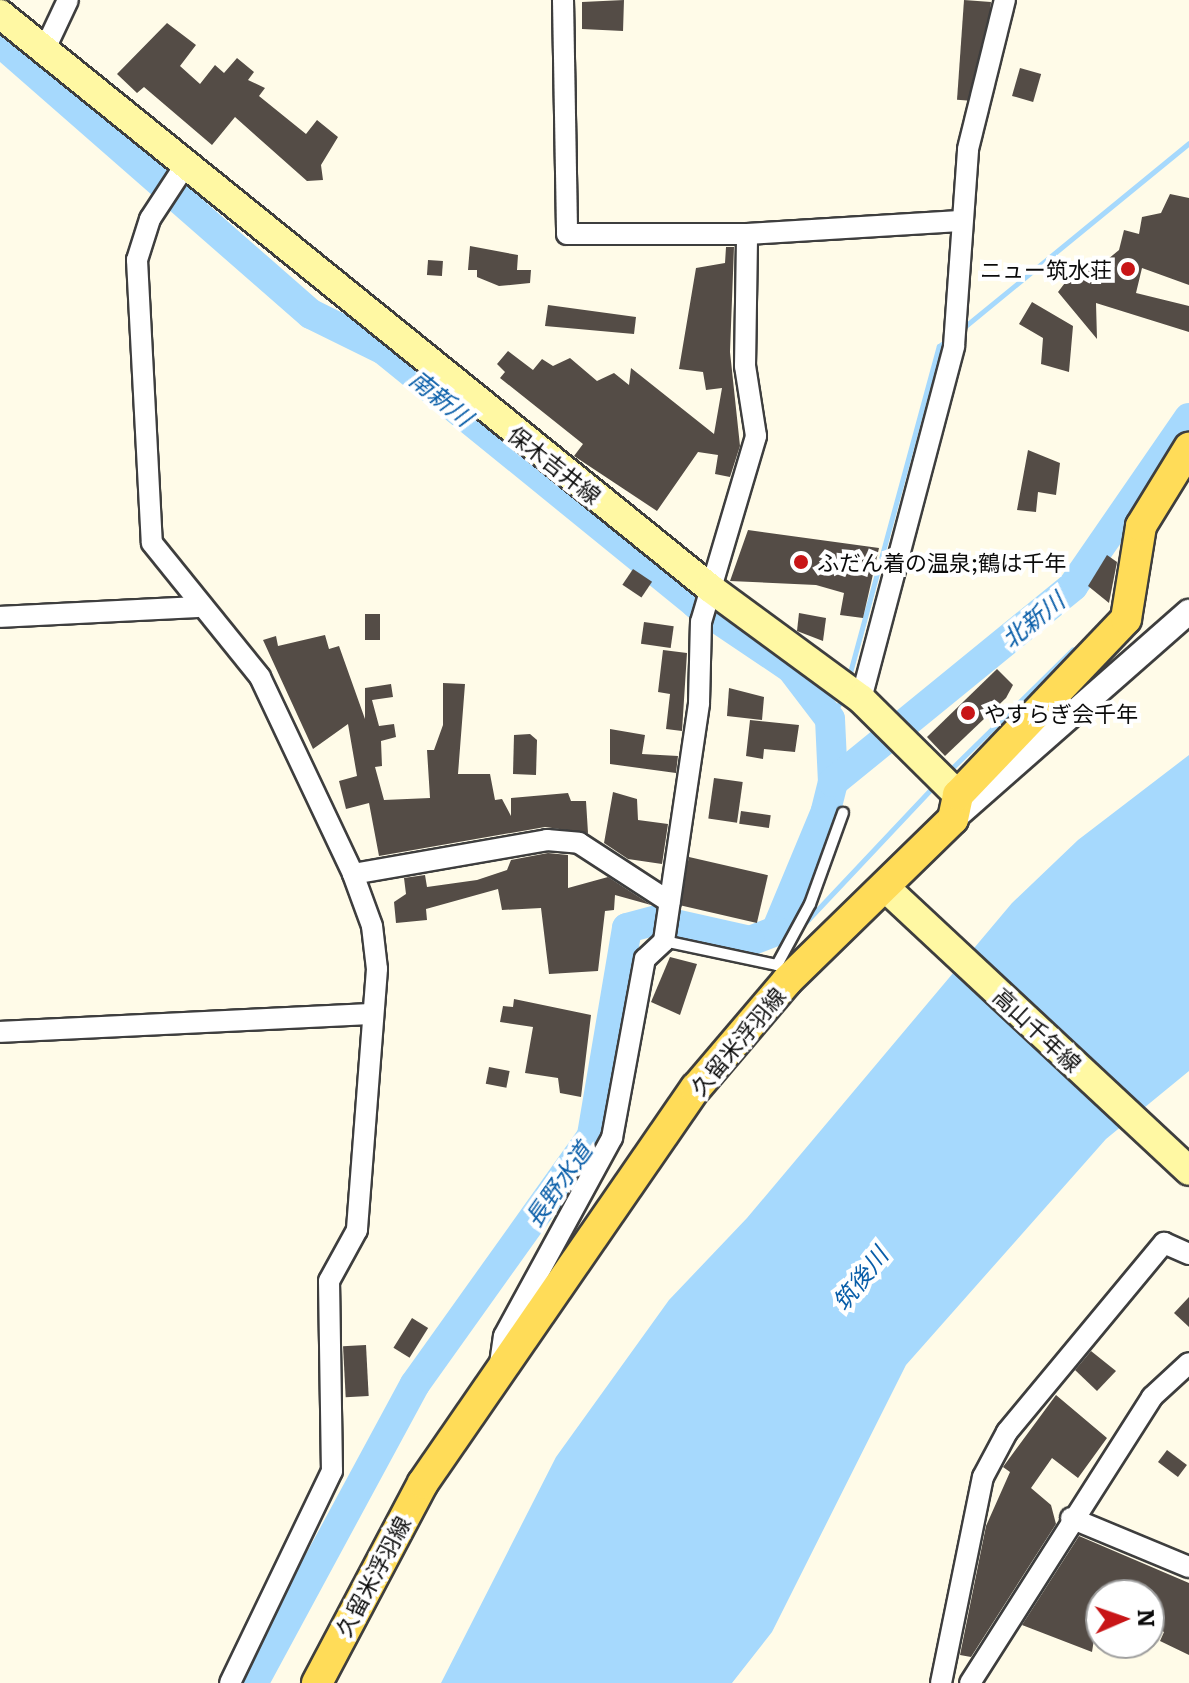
<!DOCTYPE html>
<meta charset="utf-8">
<style>
body{margin:0}
#map{position:relative;width:1189px;height:1683px;overflow:hidden;background:#fffbe8;font-family:Literata,"Noto Sans JP",serif}
div>[style]{position:absolute}
[style*='--x']{left:calc(var(--x)*1px);top:calc(var(--y)*1px);width:calc(var(--w)*1px);rotate:calc(var(--a)*1deg)}
.water>*{inset:0;background:#a6d9fd}
.stream>*{height:5px;margin:-2.5px;padding:0 2.5px;transform-origin:2.5px;border-radius:2.5px;background:#a6d9fd}
.river>*{height:30px;margin:-15px;padding:0 15px;transform-origin:15px;border-radius:15px;background:#a6d9fd}
.building>*{inset:0;background:#544c46;transform-origin:0 0}
.roads{filter:drop-shadow(2px 0 #3e3e3e) drop-shadow(-2px 0 #3e3e3e) drop-shadow(0 2px #3e3e3e) drop-shadow(0 -2px #3e3e3e)}
.service>*{height:10px;margin:-5px;padding:0 5px;transform-origin:5px;border-radius:5px;background:#fff}
.minor>*{height:20px;margin:-10px;padding:0 10px;transform-origin:10px;border-radius:10px;background:#fff}
.tertiary>*{height:24px;margin:-12px;padding:0 12px;transform-origin:12px;border-radius:12px;background:#fff}
.secondary>*{height:28px;margin:-14px;padding:0 14px;transform-origin:14px;border-radius:14px;background:#fff8a3}
.primary>*{height:30px;margin:-15px;padding:0 15px;transform-origin:15px;border-radius:15px;background:#ffdc58}
.dots>*{width:22px;height:22px;translate:-50% -50%;box-sizing:border-box;border:4px solid #fff;border-radius:50%}
span{translate:-50% -50%;white-space:nowrap;text-align:center;line-height:1.15;-webkit-text-stroke:8px #fff;paint-order:stroke}
.poi-label{font-size:22px;color:#0b0b0b}
.right{translate:-100% -50%;text-align:right}
.left{translate:0 -50%;text-align:left}
.street-label{font-size:22px;color:#0b0b0b}
.water-label{font-size:24px;color:#085da8;font-style:italic}
.north{position:absolute;left:1085px;top:1579px;width:80px;height:80px;box-sizing:border-box;background:#fff;border:2px solid #9d9d9d;border-radius:50%;rotate:88deg;font-size:22px;font-weight:700;line-height:32px;text-align:center;color:#0b0b0b}
.north::after{content:'';display:block;margin:auto;width:28px;height:36px;background:#c81517;clip-path:polygon(50% 0,100% 100%,50% 72%,0 100%)}
</style>
<div id="map">
<div class="water">
<i style="clip-path:polygon(1189px 755px,1189px 1071px,1106px 1139px,906px 1365px,772px 1632px,732px 1683px,441px 1683px,556px 1457px,669px 1300px,747px 1218px,1012px 903px,1078px 840px)"></i>
</div>
<div class="stream">
<i style="--x:963;--y:328;--w:292;--a:-39.3"></i>
<i style="--x:848;--y:680;--w:346;--a:-74.8"></i>
<i style="--x:939;--y:346;--w:12;--a:-35"></i>
<i style="--x:830;--y:719;--w:26;--a:-59"></i>
<i style="--x:948;--y:772;--w:175;--a:-44.5"></i>
<i style="--x:802;--y:926;--w:194;--a:-46.7"></i>
<i style="--x:776;--y:931;--w:19;--a:3"></i>
</div>
<div class="river">
<i style="--x:0;--y:42;--w:413;--a:41.2"></i>
<i style="--x:311;--y:314;--w:81;--a:26.3"></i>
<i style="--x:384;--y:350;--w:402;--a:39.1"></i>
<i style="--x:696;--y:604;--w:115;--a:34"></i>
<i style="--x:791;--y:668;--w:64;--a:52.6"></i>
<i style="--x:830;--y:719;--w:63;--a:87.3"></i>
<i style="--x:833;--y:782;--w:30;--a:104"></i>
<i style="--x:826;--y:811;--w:130;--a:112.6"></i>
<i style="--x:776;--y:931;--w:28;--a:159"></i>
<i style="--x:750;--y:941;--w:95;--a:-167.3"></i>
<i style="--x:657;--y:920;--w:31;--a:165"></i>
<i style="--x:627;--y:928;--w:211;--a:99.6"></i>
<i style="--x:592;--y:1136;--w:305;--a:125.5"></i>
<i style="--x:415;--y:1384;--w:340;--a:118.4"></i>
<i style="--x:833;--y:782;--w:310;--a:-39.2"></i>
<i style="--x:1073;--y:586;--w:204;--a:-55.4"></i>
</div>
<div class="building">
<i style="clip-path:polygon(624px 0,623px 31px,582px 29px,582px 2px)"></i>
<i style="left:964px;top:0;width:27px;height:100px;rotate:4deg"></i>
<i style="clip-path:polygon(167px 23px,196px 45px,180px 66px,200px 84px,215px 65px,224px 73px,237px 58px,254px 72px,248px 80px,265px 88px,259px 96px,306px 134px,317px 120px,338px 137px,321px 165px,323px 180px,307px 181px,235px 117px,212px 145px,144px 87px,137px 93px,117px 74px)"></i>
<i style="left:1020px;top:68px;width:22px;height:29px;rotate:16deg"></i>
<i style="clip-path:polygon(1170px 194px,1189px 198px,1189px 285px,1142px 268px,1136px 293px,1189px 306px,1189px 332px,1096px 303px,1097px 339px,1058px 292px,1071px 275px,1096px 269px,1119px 250px,1124px 230px,1139px 234px,1142px 217px,1161px 213px)"></i>
<i style="clip-path:polygon(470px 246px,518px 255px,517px 270px,531px 270px,530px 283px,499px 286px,477px 277px,477px 270px,468px 270px)"></i>
<i style="clip-path:polygon(726px 247px,734px 247px,730px 352px,740px 446px,730px 477px,715px 474px,718px 455px,698px 452px,657px 511px,574px 456px,583px 444px,500px 378px,505px 372px,497px 364px,508px 351px,533px 370px,542px 359px,553px 366px,570px 358px,597px 381px,614px 373px,629px 385px,631px 368px,714px 434px,722px 388px,706px 390px,703px 372px,679px 369px,696px 268px,725px 263px)"></i>
<i style="left:428px;top:260px;width:15px;height:15px;rotate:4deg"></i>
<i style="clip-path:polygon(1032px 302px,1073px 326px,1069px 372px,1041px 364px,1043px 338px,1019px 324px)"></i>
<i style="clip-path:polygon(548px 305px,636px 317px,634px 334px,545px 326px)"></i>
<i style="clip-path:polygon(1028px 450px,1060px 463px,1056px 495px,1038px 492px,1036px 512px,1017px 510px)"></i>
<i style="clip-path:polygon(748px 530px,879px 548px,863px 618px,840px 615px,844px 593px,816px 585px,730px 581px)"></i>
<i style="clip-path:polygon(1107px 555px,1117px 562px,1109px 603px,1088px 586px)"></i>
<i style="left:633px;top:569px;width:23px;height:19px;rotate:34deg"></i>
<i style="clip-path:polygon(799px 613px,826px 618px,823px 641px,797px 631px)"></i>
<i style="left:365px;top:614px;width:15px;height:26px"></i>
<i style="left:644px;top:622px;width:30px;height:22px;rotate:8deg"></i>
<i style="clip-path:polygon(325px 635px,329px 649px,339px 646px,365px 719px,365px 688px,391px 684px,393px 697px,372px 700px,379px 726px,394px 724px,396px 737px,381px 741px,382px 766px,375px 767px,384px 800px,430px 798px,427px 750px,434px 750px,443px 725px,443px 683px,465px 684px,458px 774px,490px 774px,495px 800px,502px 799px,511px 816px,511px 798px,568px 793px,571px 801px,586px 801px,588px 833px,545px 827px,379px 856px,369px 803px,346px 809px,339px 781px,357px 776px,348px 724px,313px 749px,263px 640px,276px 636px,278px 646px)"></i>
<i style="clip-path:polygon(663px 650px,687px 653px,682px 731px,666px 729px,670px 694px,658px 692px)"></i>
<i style="clip-path:polygon(997px 669px,1013px 685px,1006px 698px,945px 756px,927px 737px)"></i>
<i style="clip-path:polygon(729px 688px,764px 697px,762px 720px,727px 716px)"></i>
<i style="clip-path:polygon(750px 720px,799px 725px,795px 752px,764px 749px,763px 759px,746px 756px)"></i>
<i style="clip-path:polygon(610px 729px,645px 735px,642px 754px,678px 756px,676px 773px,610px 764px)"></i>
<i style="clip-path:polygon(530px 734px,537px 740px,536px 775px,513px 774px,514px 735px)"></i>
<i style="left:714px;top:778px;width:29px;height:41px;rotate:8deg"></i>
<i style="clip-path:polygon(613px 792px,637px 799px,638px 820px,668px 824px,662px 864px,628px 859px,604px 843px)"></i>
<i style="left:741px;top:811px;width:30px;height:13px;rotate:8deg"></i>
<i style="clip-path:polygon(548px 853px,568px 855px,568px 888px,608px 877px,651px 905px,615px 895px,614px 910px,605px 911px,598px 971px,549px 974px,541px 908px,502px 910px,498px 889px,426px 909px,427px 920px,396px 923px,394px 902px,406px 894px,404px 878px,425px 875px,427px 887px,477px 880px,507px 870px,511px 860px)"></i>
<i style="left:689px;top:857px;width:81px;height:49px;rotate:13deg"></i>
<i style="clip-path:polygon(670px 957px,697px 964px,680px 1015px,651px 1002px)"></i>
<i style="clip-path:polygon(514px 999px,591px 1015px,581px 1097px,560px 1093px,558px 1078px,525px 1073px,533px 1027px,500px 1022px,503px 1006px,513px 1007px)"></i>
<i style="left:489px;top:1067px;width:21px;height:17px;rotate:11deg"></i>
<i style="clip-path:polygon(1189px 1297px,1189px 1327px,1174px 1313px)"></i>
<i style="left:412px;top:1318px;width:19px;height:35px;rotate:32deg"></i>
<i style="left:366px;top:1345px;width:51px;height:23px;rotate:87deg"></i>
<i style="clip-path:polygon(1091px 1351px,1116px 1371px,1097px 1391px,1075px 1370px)"></i>
<i style="clip-path:polygon(1056px 1395px,1107px 1438px,1078px 1478px,1052px 1458px,1031px 1488px,1051px 1505px,1056px 1524px,971px 1657px,960px 1655px,986px 1526px,1010px 1472px,1003px 1467px)"></i>
<i style="left:1167px;top:1450px;width:25px;height:15px;rotate:37deg"></i>
<i style="clip-path:polygon(1079px 1536px,1189px 1583px,1189px 1655px,1160px 1641px,1164px 1632px,1149px 1625px,1149px 1595px,1101px 1595px,1092px 1652px,1022px 1625px)"></i>
</div>
<div class="roads">
<div class="service">
<i style="--x:664;--y:941;--w:116;--a:12"></i>
<i style="--x:777;--y:965;--w:69;--a:-61.6"></i>
<i style="--x:810;--y:904;--w:97;--a:-70.1"></i>
</div>
<div class="minor">
<i style="--x:563;--y:0;--w:234;--a:89"></i>
<i style="--x:567;--y:234;--w:180;--a:0"></i>
<i style="--x:747;--y:234;--w:213;--a:-3.5"></i>
<i style="--x:44;--y:51;--w:56;--a:-64.8"></i>
<i style="--x:184;--y:167;--w:62;--a:123.2"></i>
<i style="--x:150;--y:219;--w:43;--a:107.6"></i>
<i style="--x:137;--y:260;--w:283;--a:87"></i>
<i style="--x:152;--y:543;--w:172;--a:51.1"></i>
<i style="--x:260;--y:677;--w:218;--a:64.7"></i>
<i style="--x:353;--y:874;--w:55;--a:69.9"></i>
<i style="--x:372;--y:926;--w:43;--a:83.4"></i>
<i style="--x:377;--y:969;--w:262;--a:94.4"></i>
<i style="--x:357;--y:1230;--w:58;--a:118.8"></i>
<i style="--x:329;--y:1281;--w:190;--a:89.1"></i>
<i style="--x:332;--y:1471;--w:235;--a:115.7"></i>
<i style="--x:0;--y:617;--w:198;--a:-2.9"></i>
<i style="--x:861;--y:699;--w:365;--a:-75.2"></i>
<i style="--x:954;--y:346;--w:197;--a:-85.9"></i>
<i style="--x:968;--y:149;--w:154;--a:-76.1"></i>
<i style="--x:353;--y:874;--w:197;--a:-9.9"></i>
<i style="--x:547;--y:840;--w:32;--a:5"></i>
<i style="--x:579;--y:843;--w:108;--a:33"></i>
<i style="--x:0;--y:1032;--w:371;--a:-2.8"></i>
<i style="--x:500;--y:1364;--w:28;--a:-82"></i>
<i style="--x:504;--y:1336;--w:226;--a:-61.4"></i>
<i style="--x:612;--y:1138;--w:182;--a:-79.6"></i>
<i style="--x:645;--y:959;--w:26;--a:-43"></i>
<i style="--x:664;--y:941;--w:241;--a:-81.6"></i>
<i style="--x:699;--y:703;--w:81;--a:-88.6"></i>
<i style="--x:701;--y:622;--w:194;--a:-73.5"></i>
<i style="--x:756;--y:436;--w:71;--a:-98.9"></i>
<i style="--x:745;--y:366;--w:132;--a:-89.1"></i>
<i style="--x:1071;--y:1518;--w:128;--a:22.6"></i>
<i style="--x:941;--y:1683;--w:210;--a:-78.5"></i>
<i style="--x:983;--y:1477;--w:51;--a:-61.9"></i>
<i style="--x:1007;--y:1432;--w:246;--a:-50.3"></i>
<i style="--x:1164;--y:1243;--w:27;--a:24"></i>
<i style="--x:970;--y:1683;--w:339;--a:-57.5"></i>
<i style="--x:1152;--y:1397;--w:50;--a:-42.6"></i>
</div>
<div class="tertiary">
<i style="--x:953;--y:819;--w:314;--a:-41.3"></i>
</div>
<div class="secondary">
<i style="--x:0;--y:14;--w:913;--a:38.95"></i>
<i style="--x:710;--y:588;--w:187;--a:36.3"></i>
<i style="--x:861;--y:699;--w:136;--a:44.7"></i>
<i style="--x:887;--y:889;--w:413;--a:43"></i>
</div>
<div class="primary">
<i style="--x:317;--y:1683;--w:226;--a:-62.1"></i>
<i style="--x:423;--y:1483;--w:480;--a:-55.4"></i>
<i style="--x:696;--y:1088;--w:140;--a:-49.6"></i>
<i style="--x:787;--y:981;--w:232;--a:-44.3"></i>
<i style="--x:953;--y:819;--w:25;--a:-78"></i>
<i style="--x:958;--y:795;--w:243;--a:-46.3"></i>
<i style="--x:1126;--y:619;--w:94;--a:-80.8"></i>
<i style="--x:1141;--y:526;--w:92;--a:-58.4"></i>
</div>
</div>
<div class="dots">
<i style="left:1128px;top:269px;background:#c81517"></i>
<i style="left:801px;top:562px;background:#c81517"></i>
<i style="left:968px;top:713px;background:#c81517"></i>
</div>
<div class="poi-label">
<span class="right" style="left:1112px;top:269px">ニュー筑水荘</span>
<span class="left" style="left:817px;top:562px">ふだん着の温泉;鶴は千年</span>
<span class="left" style="left:984px;top:713px">やすらぎ会千年</span>
</div>
<div class="street-label">
<span style="left:555px;top:464px;rotate:38deg">保木吉井線</span>
<span style="left:1038px;top:1029px;rotate:43deg">高山千年線</span>
<span style="left:737px;top:1041px;rotate:-50deg">久留米浮羽線</span>
<span style="left:372px;top:1576px;rotate:-62deg">久留米浮羽線</span>
</div>
<div class="water-label">
<span style="left:442px;top:397px;rotate:39deg">南新川</span>
<span style="left:1032px;top:619px;rotate:-39deg">北新川</span>
<span style="left:557px;top:1184px;rotate:-55deg">長野水道</span>
<span style="left:859px;top:1278px;rotate:-52deg">筑後川</span>
</div>
<div class="north">N</div>
</div>
